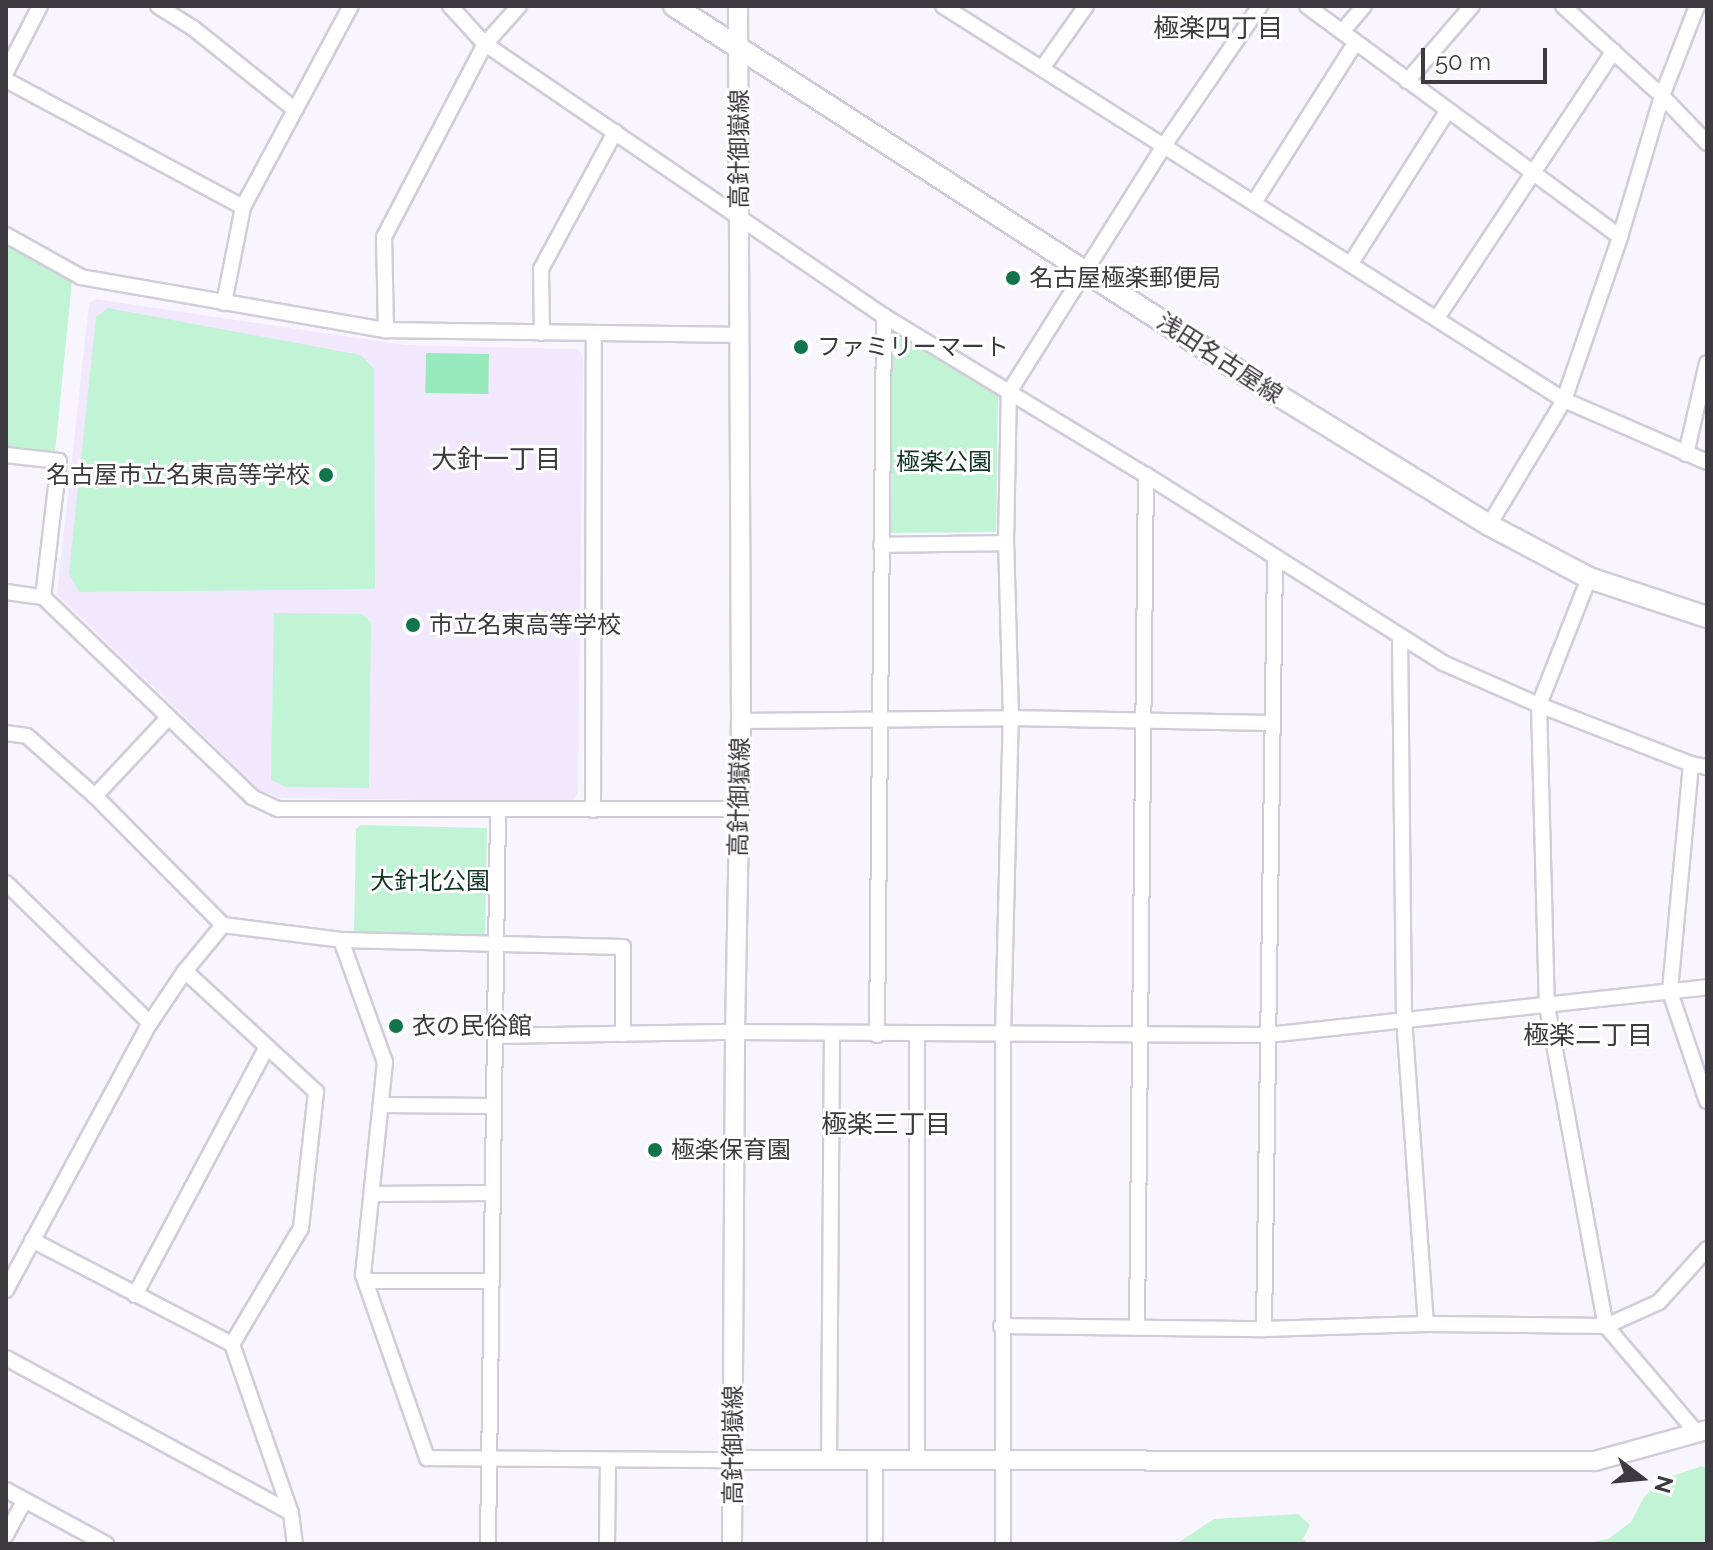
<!DOCTYPE html>
<meta charset="utf-8">
<style>
body{margin:0}
#map{position:relative;width:1713px;height:1550px;overflow:hidden;background:#f9f5fe;font-family:Raleway,"Noto Sans JP",sans-serif}
div>[style]{position:absolute}
[style*='--x']{left:calc(var(--x)*1px);top:calc(var(--y)*1px);width:calc(var(--w)*1px);rotate:calc(var(--a)*1deg)}
.built>*{inset:0;background:#f1e8fe}
.green>*{inset:0;background:#c0f4d5}
.water>*{inset:0;background:#98e9bc;transform-origin:0 0}
.roads{filter:drop-shadow(2px 0 #d1ccda) drop-shadow(-2px 0 #d1ccda) drop-shadow(0 2px #d1ccda) drop-shadow(0 -2px #d1ccda)}
.minor>*{height:14px;margin:-7px;padding:0 7px;transform-origin:7px;border-radius:7px;background:#fff}
.tertiary>*{height:18px;margin:-9px;padding:0 9px;transform-origin:9px;border-radius:9px;background:#fff}
.secondary>*{height:20px;margin:-10px;padding:0 10px;transform-origin:10px;border-radius:10px;background:#fff}
.dots>*{width:22px;height:22px;translate:-50% -50%;box-sizing:border-box;border:4px solid #fff;border-radius:50%}
span{translate:-50% -50%;white-space:nowrap;text-align:center;line-height:1.15;-webkit-text-stroke:6px #fff;paint-order:stroke}
.street-label{font-size:24px;color:#3c393f}
.poi-label{font-size:24px;color:#3c393f}
.left{translate:0 -50%;text-align:left}
.right{translate:-100% -50%;text-align:right}
.park-label{font-size:24px;color:#113523}
.neighbourhood-label{font-size:26px;color:#3c393f}
.frame{position:absolute;inset:0;border:8px solid #3c393f;pointer-events:none}
.north{position:absolute;left:1601px;top:1438px;width:80px;height:80px;-webkit-text-stroke:6px #fff;paint-order:stroke;rotate:106deg;font-size:22px;font-weight:700;line-height:32px;text-align:center;color:#3c393f}
.north::after{content:'';display:block;margin:auto;width:28px;height:36px;background:#3c393f;clip-path:polygon(50% 0,100% 100%,50% 72%,0 100%)}
.scale{position:absolute;left:1421px;top:48px;width:126px;height:36px;box-sizing:border-box;border:4px solid #3c393f;border-top:0;padding-left:10px;font-size:24px;line-height:28px;white-space:nowrap;color:#3c393f;-webkit-text-stroke:6px #fff;paint-order:stroke}
</style>
<div id="map">
<div class="built">
<i style="clip-path:polygon(95px 299px,405px 345px,577px 349px,583px 356px,578px 792px,572px 802px,281px 798px,260px 790px,57px 594px,89px 304px)"></i>
</div>
<div class="green">
<i style="clip-path:polygon(6px 246px,72px 281px,55px 453px,6px 447px)"></i>
<i style="clip-path:polygon(108px 308px,361px 355px,374px 369px,375px 589px,79px 592px,69px 573px,96px 317px)"></i>
<i style="clip-path:polygon(904px 336px,998px 393px,996px 532px,891px 533px,892px 342px)"></i>
<i style="clip-path:polygon(274px 613px,362px 614px,371px 622px,369px 788px,286px 787px,271px 780px)"></i>
<i style="clip-path:polygon(361px 825px,487px 828px,485px 936px,354px 935px,356px 829px)"></i>
<i style="clip-path:polygon(1702px 1466px,1707px 1469px,1707px 1544px,1582px 1544px,1608px 1539px,1631px 1522px,1644px 1497px,1661px 1480px)"></i>
<i style="clip-path:polygon(1298px 1514px,1310px 1525px,1303px 1539px,1309px 1544px,1179px 1542px,1214px 1519px)"></i>
</div>
<div class="water">
<i style="left:426px;top:353px;width:63px;height:40px;rotate:1deg"></i>
</div>
<div class="roads">
<div class="minor">
<i style="--x:158;--y:6;--w:41;--a:32.2"></i>
<i style="--x:193;--y:28;--w:128;--a:38.7"></i>
<i style="--x:450;--y:6;--w:52;--a:47.4"></i>
<i style="--x:485;--y:44;--w:483;--a:34.3"></i>
<i style="--x:884;--y:316;--w:306;--a:31.3"></i>
<i style="--x:1146;--y:475;--w:352;--a:32.3"></i>
<i style="--x:1443;--y:663;--w:105;--a:23.6"></i>
<i style="--x:1539;--y:705;--w:163;--a:21.2"></i>
<i style="--x:1691;--y:764;--w:16;--a:11"></i>
<i style="--x:943;--y:6;--w:735;--a:32.39"></i>
<i style="--x:1564;--y:400;--w:156;--a:23.4"></i>
<i style="--x:1307;--y:6;--w:389;--a:36.4"></i>
<i style="--x:1563;--y:6;--w:134;--a:42.3"></i>
<i style="--x:1662;--y:96;--w:65;--a:46.2"></i>
<i style="--x:1342;--y:32;--w:34;--a:-50"></i>
<i style="--x:1043;--y:67;--w:75;--a:-54.8"></i>
<i style="--x:6;--y:72;--w:74;--a:-62.7"></i>
<i style="--x:6;--y:80;--w:269;--a:28.2"></i>
<i style="--x:1407;--y:81;--w:99;--a:-49.1"></i>
<i style="--x:1255;--y:201;--w:188;--a:-57.6"></i>
<i style="--x:6;--y:235;--w:86;--a:29.2"></i>
<i style="--x:81;--y:277;--w:310;--a:9.9"></i>
<i style="--x:386;--y:330;--w:353;--a:0.8"></i>
<i style="--x:1351;--y:263;--w:179;--a:-57.6"></i>
<i style="--x:224;--y:303;--w:98;--a:-78.8"></i>
<i style="--x:243;--y:207;--w:228;--a:-61.8"></i>
<i style="--x:1437;--y:318;--w:320;--a:-56.5"></i>
<i style="--x:386;--y:330;--w:93;--a:-91.2"></i>
<i style="--x:384;--y:237;--w:218;--a:-62.4"></i>
<i style="--x:485;--y:44;--w:51;--a:-48.2"></i>
<i style="--x:542;--y:333;--w:64;--a:-90.9"></i>
<i style="--x:541;--y:269;--w:156;--a:-61.6"></i>
<i style="--x:1686;--y:454;--w:93;--a:-77"></i>
<i style="--x:6;--y:455;--w:53;--a:6.5"></i>
<i style="--x:59;--y:461;--w:137;--a:96.7"></i>
<i style="--x:1489;--y:525;--w:146;--a:-59"></i>
<i style="--x:1564;--y:400;--w:172;--a:-71"></i>
<i style="--x:1620;--y:237;--w:147;--a:-73.4"></i>
<i style="--x:1662;--y:96;--w:97;--a:-68.7"></i>
<i style="--x:881;--y:545;--w:125;--a:-0.9"></i>
<i style="--x:1589;--y:578;--w:136;--a:111.5"></i>
<i style="--x:1539;--y:705;--w:301;--a:88.5"></i>
<i style="--x:1547;--y:1006;--w:325;--a:79.6"></i>
<i style="--x:1606;--y:1326;--w:142;--a:49.6"></i>
<i style="--x:6;--y:592;--w:37;--a:8"></i>
<i style="--x:43;--y:597;--w:289;--a:43.7"></i>
<i style="--x:252;--y:797;--w:29;--a:25"></i>
<i style="--x:278;--y:809;--w:460;--a:0"></i>
<i style="--x:1400;--y:636;--w:382;--a:89.4"></i>
<i style="--x:1404;--y:1018;--w:307;--a:85.9"></i>
<i style="--x:741;--y:721;--w:270;--a:-0.6"></i>
<i style="--x:1011;--y:718;--w:262;--a:1.1"></i>
<i style="--x:6;--y:733;--w:21;--a:8"></i>
<i style="--x:27;--y:736;--w:91;--a:41.4"></i>
<i style="--x:95;--y:796;--w:182;--a:45.2"></i>
<i style="--x:223;--y:925;--w:119;--a:7.2"></i>
<i style="--x:341;--y:940;--w:282;--a:1.4"></i>
<i style="--x:623;--y:947;--w:87;--a:90"></i>
<i style="--x:1691;--y:764;--w:229;--a:95.3"></i>
<i style="--x:1670;--y:992;--w:115;--a:71.3"></i>
<i style="--x:95;--y:796;--w:107;--a:-46.9"></i>
<i style="--x:593;--y:810;--w:477;--a:-89.9"></i>
<i style="--x:6;--y:883;--w:201;--a:44.2"></i>
<i style="--x:341;--y:940;--w:130;--a:70.2"></i>
<i style="--x:385;--y:1062;--w:214;--a:95.9"></i>
<i style="--x:363;--y:1275;--w:194;--a:70.7"></i>
<i style="--x:427;--y:1458;--w:306;--a:0.4"></i>
<i style="--x:185;--y:971;--w:178;--a:42.7"></i>
<i style="--x:316;--y:1092;--w:137;--a:96.3"></i>
<i style="--x:301;--y:1228;--w:135;--a:120.7"></i>
<i style="--x:877;--y:1035;--w:719;--a:-89.44"></i>
<i style="--x:496;--y:1036;--w:239;--a:-1"></i>
<i style="--x:735;--y:1032;--w:533;--a:0.32"></i>
<i style="--x:1268;--y:1035;--w:442;--a:-6.2"></i>
<i style="--x:382;--y:1105;--w:110;--a:0.5"></i>
<i style="--x:372;--y:1194;--w:119;--a:-0.5"></i>
<i style="--x:32;--y:1240;--w:225;--a:27.5"></i>
<i style="--x:232;--y:1344;--w:179;--a:70.8"></i>
<i style="--x:291;--y:1513;--w:31;--a:83"></i>
<i style="--x:366;--y:1281;--w:124;--a:0"></i>
<i style="--x:6;--y:1290;--w:303;--a:-61.7"></i>
<i style="--x:150;--y:1023;--w:63;--a:-56.1"></i>
<i style="--x:185;--y:971;--w:60;--a:-50.4"></i>
<i style="--x:135;--y:1295;--w:281;--a:-62"></i>
<i style="--x:1001;--y:1326;--w:263;--a:0.7"></i>
<i style="--x:1264;--y:1329;--w:162;--a:-1.8"></i>
<i style="--x:1426;--y:1324;--w:180;--a:0.6"></i>
<i style="--x:1606;--y:1326;--w:58;--a:-24.4"></i>
<i style="--x:1659;--y:1302;--w:72;--a:-47.8"></i>
<i style="--x:1137;--y:1328;--w:853;--a:-89.4"></i>
<i style="--x:1264;--y:1329;--w:772;--a:-89.18"></i>
<i style="--x:6;--y:1358;--w:324;--a:28.5"></i>
<i style="--x:829;--y:1461;--w:427;--a:-89.6"></i>
<i style="--x:917;--y:1461;--w:426;--a:-90"></i>
<i style="--x:875;--y:1462;--w:82;--a:90"></i>
<i style="--x:6;--y:1490;--w:114;--a:28.4"></i>
<i style="--x:6;--y:1535;--w:38;--a:-62"></i>
<i style="--x:488;--y:1544;--w:732;--a:-89.22"></i>
<i style="--x:607;--y:1544;--w:82;--a:-89.3"></i>
<i style="--x:1003;--y:1544;--w:509;--a:-90"></i>
<i style="--x:1003;--y:1035;--w:317;--a:-88.6"></i>
<i style="--x:1011;--y:718;--w:175;--a:-91.6"></i>
<i style="--x:1006;--y:543;--w:151;--a:-88.9"></i>
<i style="--x:1009;--y:392;--w:289;--a:-57.8"></i>
<i style="--x:1163;--y:147;--w:171;--a:-55.5"></i>
</div>
<div class="tertiary">
<i style="--x:733;--y:1460;--w:862;--a:0.07"></i>
<i style="--x:1595;--y:1461;--w:116;--a:-15.5"></i>
<i style="--x:732;--y:1544;--w:512;--a:-89.66"></i>
<i style="--x:735;--y:1032;--w:311;--a:-88.9"></i>
<i style="--x:741;--y:721;--w:715;--a:-90.24"></i>
</div>
<div class="secondary">
<i style="--x:674;--y:6;--w:686;--a:32.86"></i>
<i style="--x:1250;--y:378;--w:281;--a:31.6"></i>
<i style="--x:1489;--y:525;--w:113;--a:27.9"></i>
<i style="--x:1589;--y:578;--w:124;--a:18.3"></i>
</div>
</div>
<div class="dots">
<i style="left:1013px;top:278px;background:#11744a"></i>
<i style="left:801px;top:347px;background:#11744a"></i>
<i style="left:326px;top:475px;background:#11744a"></i>
<i style="left:413px;top:625px;background:#11744a"></i>
<i style="left:396px;top:1026px;background:#11744a"></i>
<i style="left:655px;top:1150px;background:#11744a"></i>
</div>
<div class="street-label">
<span style="left:739px;top:149px;rotate:-90deg">高針御嶽線</span>
<span style="left:1220px;top:358px;rotate:33deg">浅田名古屋線</span>
<span style="left:739px;top:797px;rotate:-89deg">高針御嶽線</span>
<span style="left:733px;top:1445px;rotate:-90deg">高針御嶽線</span>
</div>
<div class="poi-label">
<span class="left" style="left:1029px;top:278px">名古屋極楽郵便局</span>
<span class="left" style="left:817px;top:347px">ファミリーマート</span>
<span class="right" style="left:310px;top:475px">名古屋市立名東高等学校</span>
<span class="left" style="left:429px;top:625px">市立名東高等学校</span>
<span class="left" style="left:412px;top:1026px">衣の民俗館</span>
<span class="left" style="left:671px;top:1150px">極楽保育園</span>
</div>
<div class="park-label">
<span style="left:944px;top:462px">極楽公園</span>
<span style="left:430px;top:881px">大針北公園</span>
</div>
<div class="neighbourhood-label">
<span style="left:1218px;top:29px">極楽四丁目</span>
<span style="left:496px;top:460px">大針一丁目</span>
<span style="left:1588px;top:1036px">極楽二丁目</span>
<span style="left:886px;top:1125px">極楽三丁目</span>
</div>
<div class="frame"></div>
<div class="north">N</div>
<div class="scale">50 m</div>
</div>
